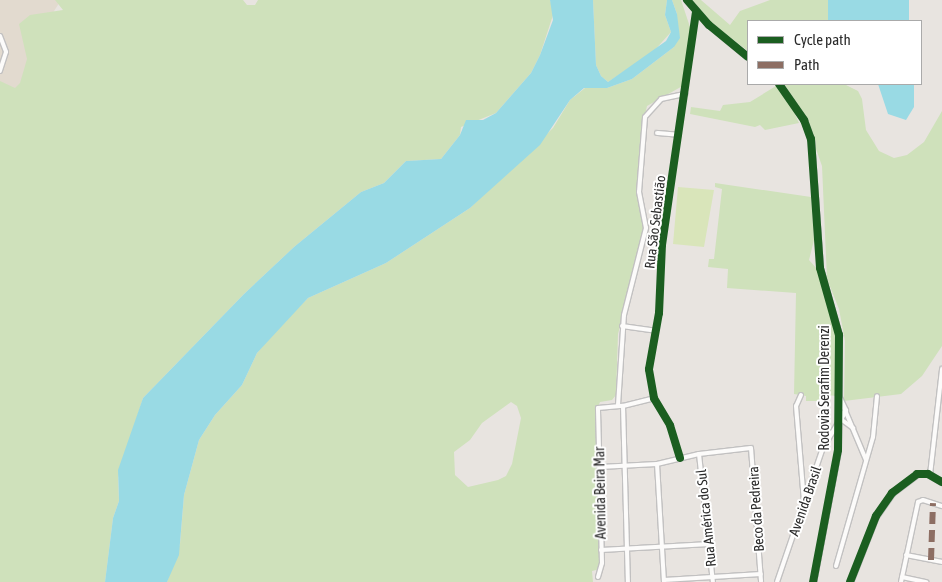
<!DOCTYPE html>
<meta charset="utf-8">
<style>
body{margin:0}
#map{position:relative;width:942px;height:582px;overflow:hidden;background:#e8e4e0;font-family:"Asap Condensed",sans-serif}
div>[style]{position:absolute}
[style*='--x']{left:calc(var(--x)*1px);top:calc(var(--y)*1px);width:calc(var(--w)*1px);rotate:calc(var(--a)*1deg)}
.education>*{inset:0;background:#e2dacf}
.green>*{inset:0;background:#cfe1bb}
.pitch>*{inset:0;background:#d9e5ba}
.water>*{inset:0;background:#99dae4;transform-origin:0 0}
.roads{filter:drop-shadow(1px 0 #c2c1c1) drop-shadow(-1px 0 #c2c1c1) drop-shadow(0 1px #c2c1c1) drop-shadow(0 -1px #c2c1c1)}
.street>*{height:4px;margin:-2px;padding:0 2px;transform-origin:2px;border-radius:2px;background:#fcfbfa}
.secondary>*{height:5px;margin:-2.5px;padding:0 2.5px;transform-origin:2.5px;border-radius:2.5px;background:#fcfbfa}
.quiet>*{height:6px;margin-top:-3px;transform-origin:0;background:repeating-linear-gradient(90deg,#8d6e63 0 12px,transparent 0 18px)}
.cycleway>*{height:8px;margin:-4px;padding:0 4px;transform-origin:4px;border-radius:4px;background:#1b5e20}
span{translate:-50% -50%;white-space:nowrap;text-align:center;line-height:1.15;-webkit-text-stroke:4px #fff;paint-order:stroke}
.street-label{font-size:14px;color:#2a2a2a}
.legend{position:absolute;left:747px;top:20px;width:175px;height:65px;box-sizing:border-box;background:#fff;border:1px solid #aaa;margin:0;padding:6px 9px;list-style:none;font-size:15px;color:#2a2a2a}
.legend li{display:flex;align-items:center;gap:10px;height:25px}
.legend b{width:25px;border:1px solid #aaa}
</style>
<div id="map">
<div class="education">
<i style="clip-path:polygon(0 0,61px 0,44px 27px,42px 84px,0 99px)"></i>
</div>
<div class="green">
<i style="clip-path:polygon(55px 0,243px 0,247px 5px,255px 5px,258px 0,550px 0,554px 12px,540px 55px,531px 73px,496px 113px,461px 127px,460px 135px,441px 159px,406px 161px,384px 183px,361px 192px,294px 247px,244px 294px,143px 398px,118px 477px,119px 501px,113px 518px,105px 582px,0 582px,0 81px,15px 88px,20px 83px,27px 59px,19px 24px,30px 15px,63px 10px)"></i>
<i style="clip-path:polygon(593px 0,667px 0,665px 15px,671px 32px,653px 52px,608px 82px,601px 76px,596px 65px)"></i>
<i style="clip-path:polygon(evenodd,672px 0,681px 0,692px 33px,686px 84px,647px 106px,643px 124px,638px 186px,644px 225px,643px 240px,618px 334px,616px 395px,612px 400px,600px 402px,597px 409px,600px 569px,592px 571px,593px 582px,167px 582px,180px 544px,184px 495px,199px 440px,215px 415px,242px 385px,257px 353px,275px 331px,308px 298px,386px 263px,470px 208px,553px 128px,570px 100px,585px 88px,607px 88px,632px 79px,674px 47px,677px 14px,672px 0,511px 402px,517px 406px,521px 418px,512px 464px,506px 476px,498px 480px,468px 487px,455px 475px,454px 452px,470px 440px,482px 423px,511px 402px)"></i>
<i style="clip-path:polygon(691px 0,701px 0,730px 25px,740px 11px,770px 0,828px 0,835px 21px,748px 21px,748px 51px,714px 25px)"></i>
<i style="clip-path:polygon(784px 84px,844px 84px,858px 91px,862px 99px,866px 130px,879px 151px,894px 158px,907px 155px,924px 142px,942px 111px,942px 346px,922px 376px,901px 394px,844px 401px,845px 341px,839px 309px,827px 279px,822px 166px,804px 115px)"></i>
<i style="clip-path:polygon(776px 86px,792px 108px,799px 123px,765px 130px,760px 125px,755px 127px,690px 114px,691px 107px,720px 111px,723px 105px,750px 102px)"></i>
<i style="clip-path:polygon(715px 183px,811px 197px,814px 240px,809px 260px,818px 270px,837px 338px,836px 396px,827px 395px,826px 401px,806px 401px,806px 396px,794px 394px,796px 293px,727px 288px,728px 269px,708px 267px,709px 259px,714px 259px,722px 189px,715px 187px)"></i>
</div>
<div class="pitch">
<i style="clip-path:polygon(678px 187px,714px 190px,704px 247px,673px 244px)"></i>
</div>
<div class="water">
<i style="clip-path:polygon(550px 0,593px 0,596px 65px,601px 76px,608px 82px,666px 41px,671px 32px,665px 15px,667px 0,672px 0,677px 14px,680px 38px,674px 47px,632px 79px,607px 88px,584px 88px,570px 100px,540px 145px,470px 208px,386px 263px,308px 298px,257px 353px,242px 385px,215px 415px,199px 440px,184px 495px,179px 555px,167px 582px,105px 582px,113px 518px,119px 501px,118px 470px,143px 398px,244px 294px,294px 247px,361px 192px,384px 183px,406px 161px,441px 159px,460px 135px,466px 120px,483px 120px,496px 113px,531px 73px,540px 55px,553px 20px)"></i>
<i style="left:828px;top:0;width:81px;height:22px"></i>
<i style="clip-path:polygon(878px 84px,914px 84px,914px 107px,906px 120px,888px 114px)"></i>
</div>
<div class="roads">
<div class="street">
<i style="--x:0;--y:36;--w:17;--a:69"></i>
<i style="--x:6;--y:52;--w:20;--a:108"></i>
<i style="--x:657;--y:133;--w:22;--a:5"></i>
<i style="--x:622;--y:326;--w:34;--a:8"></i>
<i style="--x:801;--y:395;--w:12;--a:114"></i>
<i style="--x:796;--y:406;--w:95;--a:85.2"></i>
<i style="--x:618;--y:405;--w:90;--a:-86.2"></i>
<i style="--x:624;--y:315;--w:90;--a:-75.8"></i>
<i style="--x:646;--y:228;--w:37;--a:-101"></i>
<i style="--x:639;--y:192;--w:75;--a:-85.4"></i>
<i style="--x:645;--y:117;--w:24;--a:-48"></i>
<i style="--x:661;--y:99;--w:25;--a:-12"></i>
<i style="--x:623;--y:406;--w:176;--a:88.4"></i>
<i style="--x:845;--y:410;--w:54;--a:67.2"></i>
<i style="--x:842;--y:420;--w:14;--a:36"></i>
<i style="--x:699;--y:454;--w:129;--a:83.8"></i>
<i style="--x:680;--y:458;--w:34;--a:-107"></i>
<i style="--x:670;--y:425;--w:31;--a:-121"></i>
<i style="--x:654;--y:398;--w:29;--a:-100"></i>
<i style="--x:649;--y:369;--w:57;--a:-79.9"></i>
<i style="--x:659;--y:313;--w:68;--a:-87.5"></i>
<i style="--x:662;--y:245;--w:234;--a:-81.7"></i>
<i style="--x:657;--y:464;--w:118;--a:86.6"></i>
<i style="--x:600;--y:467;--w:57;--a:-3"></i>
<i style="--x:657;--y:464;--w:43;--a:-13.4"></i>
<i style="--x:699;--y:454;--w:52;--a:-6.6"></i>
<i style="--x:751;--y:448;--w:134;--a:85.7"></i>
<i style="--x:930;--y:475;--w:107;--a:-83.5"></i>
<i style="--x:601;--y:550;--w:109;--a:-3.2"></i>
<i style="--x:906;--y:555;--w:37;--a:11"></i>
<i style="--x:836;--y:566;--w:134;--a:-74"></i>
<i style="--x:873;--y:437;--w:41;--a:-84.4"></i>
<i style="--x:598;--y:577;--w:15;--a:-74"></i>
<i style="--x:602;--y:563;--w:155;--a:-91.5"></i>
<i style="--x:598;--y:408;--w:25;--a:-5"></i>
<i style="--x:623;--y:406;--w:32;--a:-14"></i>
<i style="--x:902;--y:577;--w:25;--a:12"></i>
<i style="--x:664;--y:580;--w:97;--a:-3.5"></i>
<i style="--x:777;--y:582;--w:142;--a:-71.1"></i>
<i style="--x:823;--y:448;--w:29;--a:-59"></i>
<i style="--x:901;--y:582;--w:82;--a:-78"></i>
<i style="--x:918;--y:502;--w:5;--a:-22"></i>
<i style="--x:923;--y:500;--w:20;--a:18"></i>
</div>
<div class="secondary">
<i style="--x:687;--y:0;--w:33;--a:49"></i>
<i style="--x:709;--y:25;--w:50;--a:39.4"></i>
<i style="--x:779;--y:84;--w:44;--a:55.2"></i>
<i style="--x:804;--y:120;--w:20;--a:70"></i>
<i style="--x:811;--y:139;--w:129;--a:86"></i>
<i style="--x:820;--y:268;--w:70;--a:74.2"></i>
<i style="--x:839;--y:335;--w:115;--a:90.5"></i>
<i style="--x:838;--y:450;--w:134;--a:100.7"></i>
<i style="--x:838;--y:423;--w:15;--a:-62"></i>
<i style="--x:845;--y:410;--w:17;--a:-115"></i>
<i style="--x:850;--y:582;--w:71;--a:-68.5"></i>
<i style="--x:876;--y:516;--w:28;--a:-55"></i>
<i style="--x:892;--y:493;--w:31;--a:-37"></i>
<i style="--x:917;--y:474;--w:11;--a:0"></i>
<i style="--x:928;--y:474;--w:16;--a:30"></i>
</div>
</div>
<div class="quiet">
<i style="--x:931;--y:560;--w:57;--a:-88"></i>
</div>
<div class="cycleway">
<i style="--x:687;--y:0;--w:33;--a:49"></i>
<i style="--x:709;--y:25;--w:50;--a:39.4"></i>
<i style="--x:779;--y:84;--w:44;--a:55.2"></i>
<i style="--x:804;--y:120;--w:20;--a:70"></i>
<i style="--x:811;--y:139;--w:129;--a:86"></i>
<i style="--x:820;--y:268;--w:70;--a:74.2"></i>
<i style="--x:839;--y:335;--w:115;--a:90.5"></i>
<i style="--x:838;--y:450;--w:134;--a:100.7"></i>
<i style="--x:680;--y:458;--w:34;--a:-107"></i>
<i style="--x:670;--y:425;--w:31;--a:-121"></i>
<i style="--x:654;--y:398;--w:29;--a:-100"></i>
<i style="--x:649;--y:369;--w:57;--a:-79.9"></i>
<i style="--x:659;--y:313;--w:68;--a:-87.5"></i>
<i style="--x:662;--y:245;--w:234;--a:-81.7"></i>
<i style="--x:850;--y:582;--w:71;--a:-68.5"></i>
<i style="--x:876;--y:516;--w:28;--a:-55"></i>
<i style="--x:892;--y:493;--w:31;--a:-37"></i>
<i style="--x:917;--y:474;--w:11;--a:0"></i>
<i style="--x:928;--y:474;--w:16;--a:30"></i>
</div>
<div class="street-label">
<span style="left:655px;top:222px;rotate:-83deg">Rua São Sebastião</span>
<span style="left:824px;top:388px;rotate:-90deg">Rodovia Serafim Derenzi</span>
<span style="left:600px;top:493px;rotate:-91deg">Avenida Beira Mar</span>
<span style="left:805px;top:501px;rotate:-71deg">Avenida Brasil</span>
<span style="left:756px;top:509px;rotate:-94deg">Beco da Pedreira</span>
<span style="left:706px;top:518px;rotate:-96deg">Rua América do Sul</span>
</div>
<ul class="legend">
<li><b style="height:6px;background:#1b5e20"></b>Cycle path</li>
<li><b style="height:6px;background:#8d6e63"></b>Path</li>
</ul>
</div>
